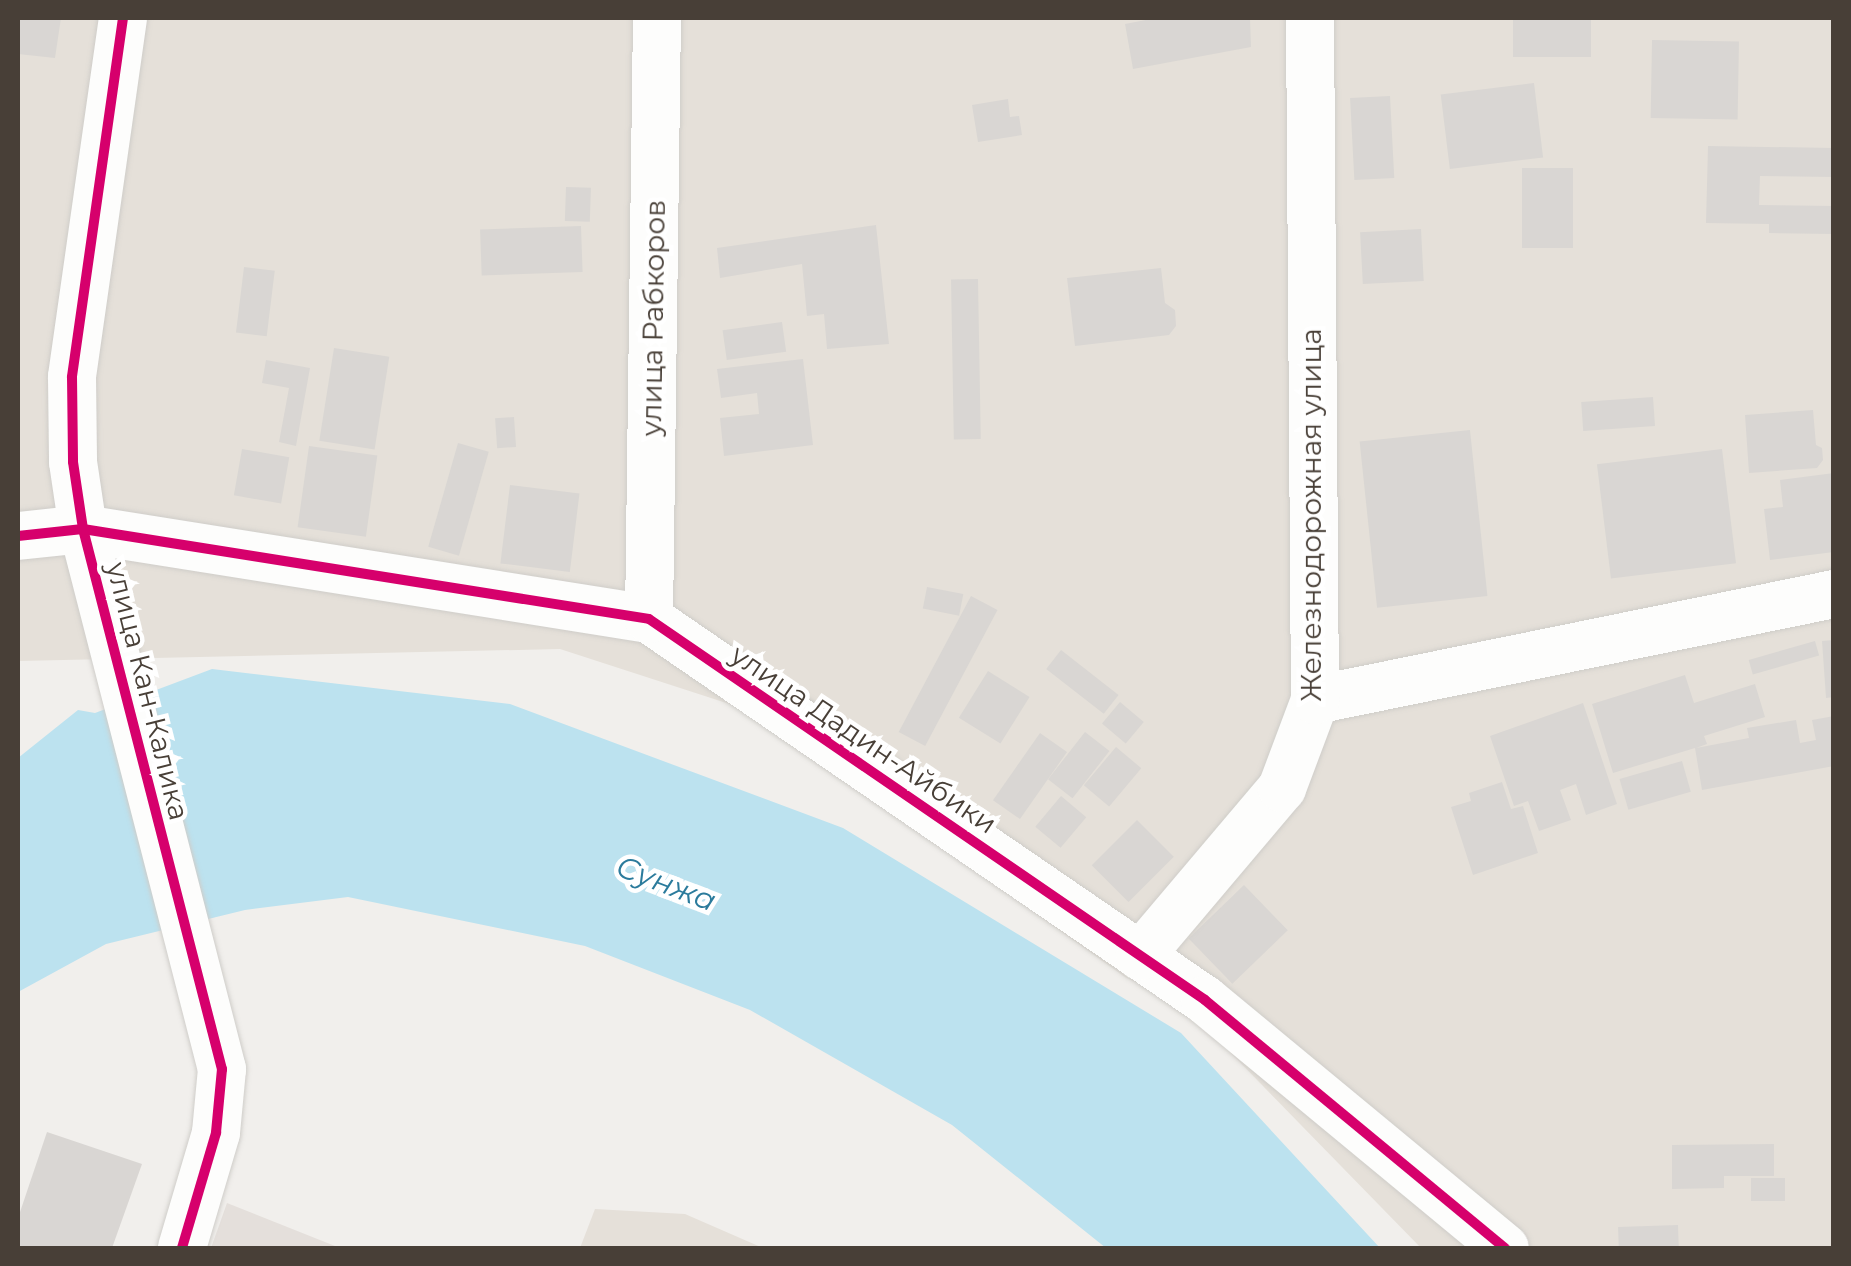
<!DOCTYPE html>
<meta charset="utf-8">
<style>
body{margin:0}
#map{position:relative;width:1851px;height:1266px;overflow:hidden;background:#f1efec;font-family:Montserrat,sans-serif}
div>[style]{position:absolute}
.residential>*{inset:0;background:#e5e0d9}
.industrial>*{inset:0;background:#e4dfdb}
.water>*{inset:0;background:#bce2ef}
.building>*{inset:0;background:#d9d6d3;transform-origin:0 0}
.roads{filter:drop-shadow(0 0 2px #cfcdc9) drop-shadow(0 0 2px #cfcdc9)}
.minor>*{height:48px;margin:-24px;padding:0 24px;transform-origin:24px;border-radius:24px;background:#fdfdfc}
.cycleway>*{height:10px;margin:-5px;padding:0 5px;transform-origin:5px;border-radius:5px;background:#d6006c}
span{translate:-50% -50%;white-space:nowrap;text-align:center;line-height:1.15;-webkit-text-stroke:9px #fff;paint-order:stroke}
.street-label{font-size:28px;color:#483f37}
.water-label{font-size:30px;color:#2b7b9c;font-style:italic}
.frame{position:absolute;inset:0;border:20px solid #483f37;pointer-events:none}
</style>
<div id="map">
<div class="residential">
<i style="clip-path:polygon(18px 18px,1833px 18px,1833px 1248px,1421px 1248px,1185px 1006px,1125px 977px,751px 711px,560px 649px,18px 661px)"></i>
<i style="clip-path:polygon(595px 1209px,685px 1214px,763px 1248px,580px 1248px)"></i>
</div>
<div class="industrial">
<i style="clip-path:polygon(227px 1203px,340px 1248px,211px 1248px)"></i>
</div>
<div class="water">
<i style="clip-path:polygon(212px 669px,510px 704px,843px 828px,1181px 1033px,1380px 1248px,1106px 1248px,952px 1125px,750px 1010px,585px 946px,348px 897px,245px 910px,106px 944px,18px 992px,18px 758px,78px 710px,95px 713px)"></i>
</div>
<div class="building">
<i style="clip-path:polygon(18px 18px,61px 18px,55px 58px,18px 54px)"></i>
<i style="clip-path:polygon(1156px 18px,1250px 18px,1251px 47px,1133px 69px,1125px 24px)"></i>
<i style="left:1513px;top:18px;width:78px;height:39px"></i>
<i style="left:1652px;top:40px;width:87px;height:78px;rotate:1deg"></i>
<i style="left:1534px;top:83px;width:75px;height:94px;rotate:83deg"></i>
<i style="left:1390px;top:96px;width:82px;height:40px;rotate:87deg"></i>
<i style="clip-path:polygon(1008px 99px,1010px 117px,1019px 116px,1022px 135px,978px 142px,972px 105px)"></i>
<i style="clip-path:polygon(1708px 146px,1834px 148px,1834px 177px,1760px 176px,1759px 205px,1834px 206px,1834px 234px,1769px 233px,1769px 224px,1706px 223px)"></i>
<i style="left:1522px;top:168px;width:51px;height:80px"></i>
<i style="left:566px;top:187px;width:25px;height:34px;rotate:2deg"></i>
<i style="clip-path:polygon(876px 225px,889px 344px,827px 349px,824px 314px,807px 316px,802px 264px,720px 278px,717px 248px)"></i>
<i style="left:581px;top:226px;width:46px;height:101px;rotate:88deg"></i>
<i style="left:1421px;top:229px;width:52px;height:61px;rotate:87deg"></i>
<i style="left:244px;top:267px;width:31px;height:66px;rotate:7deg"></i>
<i style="clip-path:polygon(1161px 268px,1165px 303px,1175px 310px,1176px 326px,1169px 335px,1075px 346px,1067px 278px)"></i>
<i style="left:978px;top:279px;width:160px;height:27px;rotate:89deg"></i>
<i style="left:782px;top:322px;width:30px;height:60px;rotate:82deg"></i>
<i style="left:334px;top:348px;width:56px;height:94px;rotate:9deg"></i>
<i style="clip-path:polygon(803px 359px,813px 445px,724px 456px,720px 418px,759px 414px,757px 393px,721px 398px,717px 369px)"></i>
<i style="clip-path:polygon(266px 360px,310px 368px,296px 446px,279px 442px,289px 388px,262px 383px)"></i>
<i style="left:1653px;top:397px;width:29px;height:72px;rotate:86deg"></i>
<i style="clip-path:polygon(1813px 410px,1816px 445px,1822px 448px,1823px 460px,1817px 468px,1749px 473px,1745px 415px)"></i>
<i style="left:514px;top:417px;width:30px;height:19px;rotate:86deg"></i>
<i style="left:1470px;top:430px;width:167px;height:111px;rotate:84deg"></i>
<i style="left:458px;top:443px;width:32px;height:108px;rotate:16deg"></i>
<i style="left:309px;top:446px;width:69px;height:82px;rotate:8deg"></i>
<i style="left:242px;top:449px;width:48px;height:47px;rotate:10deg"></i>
<i style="left:1722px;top:449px;width:115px;height:126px;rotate:83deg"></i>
<i style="clip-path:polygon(1834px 473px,1834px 552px,1770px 560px,1764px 509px,1783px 507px,1780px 480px)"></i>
<i style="left:510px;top:485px;width:70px;height:79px;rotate:7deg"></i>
<i style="left:927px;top:587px;width:37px;height:22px;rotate:11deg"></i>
<i style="left:971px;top:596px;width:30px;height:154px;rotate:28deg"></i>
<i style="clip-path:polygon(1834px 640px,1834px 697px,1826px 698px,1822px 641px)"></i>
<i style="left:1815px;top:641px;width:15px;height:69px;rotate:74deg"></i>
<i style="left:1061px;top:650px;width:73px;height:24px;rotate:38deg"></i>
<i style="left:988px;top:671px;width:49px;height:55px;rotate:32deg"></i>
<i style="clip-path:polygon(1685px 675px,1694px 703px,1755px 684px,1765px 717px,1704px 736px,1707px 744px,1696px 748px,1749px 738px,1747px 728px,1796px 720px,1800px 743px,1816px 740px,1812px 720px,1834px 716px,1834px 766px,1702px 790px,1695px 748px,1613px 773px,1592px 704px)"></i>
<i style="left:1120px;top:702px;width:31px;height:28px;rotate:40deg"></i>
<i style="clip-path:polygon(1583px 703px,1617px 804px,1586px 815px,1576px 784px,1560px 790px,1571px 820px,1539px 831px,1528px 801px,1514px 806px,1490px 736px)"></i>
<i style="left:1085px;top:732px;width:31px;height:60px;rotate:38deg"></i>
<i style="left:1040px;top:733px;width:33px;height:82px;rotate:35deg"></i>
<i style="left:1116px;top:747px;width:33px;height:50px;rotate:40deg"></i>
<i style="left:1682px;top:761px;width:32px;height:65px;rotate:74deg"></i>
<i style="clip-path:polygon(1502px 782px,1511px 809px,1523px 806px,1538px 853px,1473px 875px,1451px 807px,1471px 801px,1469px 793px)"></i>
<i style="left:1061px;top:796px;width:33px;height:40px;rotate:40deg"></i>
<i style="left:1137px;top:820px;width:52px;height:64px;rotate:45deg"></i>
<i style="left:1244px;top:885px;width:63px;height:77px;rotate:46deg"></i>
<i style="clip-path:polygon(47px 1132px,142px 1164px,112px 1248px,18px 1248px,18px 1218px)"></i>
<i style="clip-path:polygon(1774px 1144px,1774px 1176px,1724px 1176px,1724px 1188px,1672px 1189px,1672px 1145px)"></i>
<i style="left:1751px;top:1178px;width:34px;height:23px"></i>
<i style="left:1678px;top:1225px;width:23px;height:60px;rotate:88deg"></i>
</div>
<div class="roads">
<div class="minor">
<i style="left:123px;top:18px;width:363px;rotate:98.1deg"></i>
<i style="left:72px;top:377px;width:85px;rotate:89.3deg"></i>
<i style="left:73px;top:462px;width:68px;rotate:81.5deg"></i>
<i style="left:83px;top:529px;width:558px;rotate:75.57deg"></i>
<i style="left:222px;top:1069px;width:64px;rotate:95.4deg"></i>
<i style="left:216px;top:1133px;width:120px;rotate:106.5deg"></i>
<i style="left:18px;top:536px;width:65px;rotate:-6.1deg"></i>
<i style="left:83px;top:529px;width:573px;rotate:9.03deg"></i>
<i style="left:649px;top:619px;width:674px;rotate:34.42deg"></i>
<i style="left:1205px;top:1000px;width:389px;rotate:39.6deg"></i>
<i style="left:649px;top:619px;width:601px;rotate:-89.24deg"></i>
<i style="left:1315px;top:700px;width:530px;rotate:-11.54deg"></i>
<i style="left:1140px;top:956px;width:220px;rotate:-49.8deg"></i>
<i style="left:1282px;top:788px;width:94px;rotate:-69.4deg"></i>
<i style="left:1315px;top:700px;width:682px;rotate:-90.42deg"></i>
</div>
</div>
<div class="cycleway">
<i style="left:123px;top:18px;width:363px;rotate:98.1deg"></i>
<i style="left:72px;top:377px;width:85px;rotate:89.3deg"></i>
<i style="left:73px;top:462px;width:68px;rotate:81.5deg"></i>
<i style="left:83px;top:529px;width:558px;rotate:75.57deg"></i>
<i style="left:222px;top:1069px;width:64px;rotate:95.4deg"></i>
<i style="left:216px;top:1133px;width:120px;rotate:106.5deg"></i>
<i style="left:18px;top:536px;width:65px;rotate:-6.1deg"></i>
<i style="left:83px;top:529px;width:573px;rotate:9.03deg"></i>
<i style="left:649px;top:619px;width:674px;rotate:34.42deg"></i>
<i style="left:1205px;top:1000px;width:389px;rotate:39.6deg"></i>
</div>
<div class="street-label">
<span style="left:653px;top:318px;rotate:-89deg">улица Рабкоров</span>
<span style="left:1311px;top:515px;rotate:-90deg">Железнодорожная улица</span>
<span style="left:148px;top:691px;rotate:76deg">улица Кан-Калика</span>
<span style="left:864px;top:739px;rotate:34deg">улица Дадин-Айбики</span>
</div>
<div class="water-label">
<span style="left:666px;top:884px;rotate:21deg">Сунжа</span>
</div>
<div class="frame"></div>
</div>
